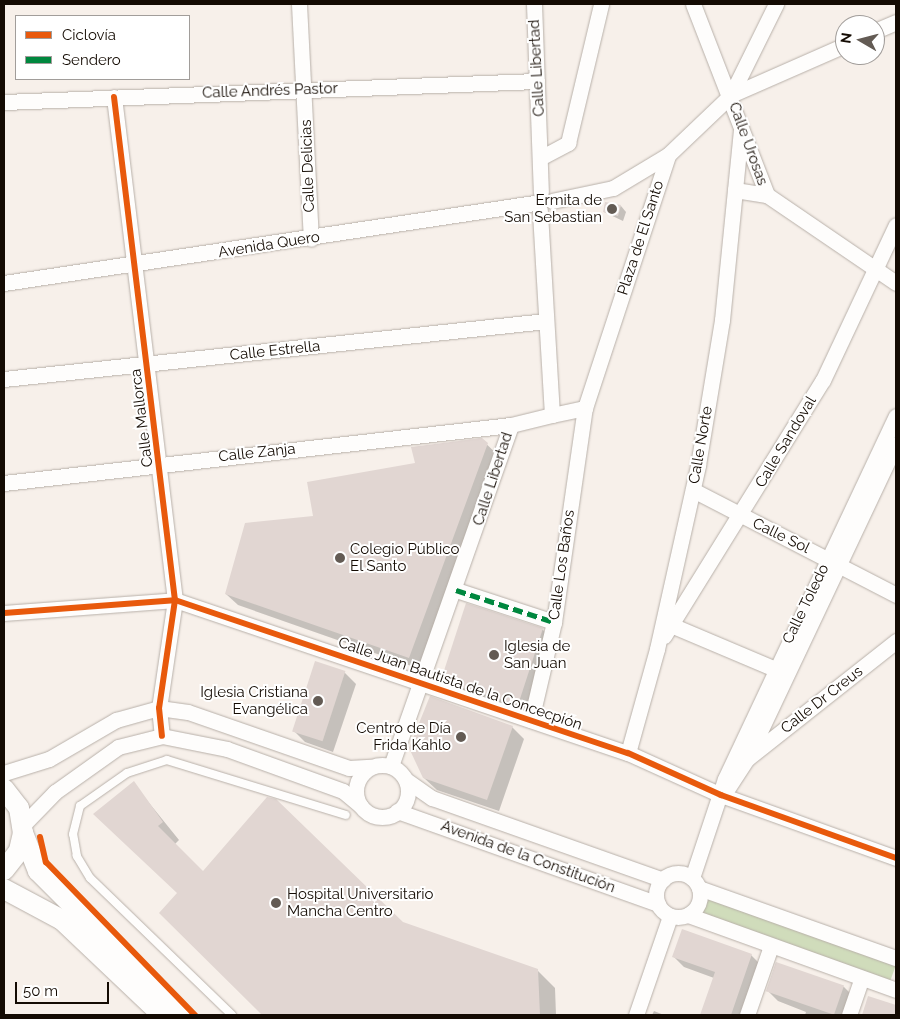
<!DOCTYPE html>
<meta charset="utf-8">
<style>
body{margin:0}
#map{position:relative;width:900px;height:1019px;overflow:hidden;background:#f7f0ea;font-family:Raleway,sans-serif}
div>[style]{position:absolute}
.green>*{inset:0;background:#d0dcbb;transform-origin:0 0}
.shadow>*{inset:0;background:#0003}
.building>*{inset:0;background:#e1d6d2;transform-origin:0 0}
.roads{filter:drop-shadow(0 0 1px #b8b0a9) drop-shadow(0 0 1px #b8b0a9)}
.lane>*{height:8px;margin:-4px;padding:0 4px;transform-origin:4px;border-radius:4px;background:#fefdfc}
.street>*{height:15px;margin:-7.5px;padding:0 7.5px;transform-origin:7.5px;border-radius:7.5px;background:#fefdfc}
.street>.ring{margin:-7.5px;padding:0;box-sizing:content-box;background:none;border:15px solid #fefdfc;border-radius:50%}
.secondary>*{height:20px;margin:-10px;padding:0 10px;transform-origin:10px;border-radius:10px;background:#fefdfc}
.quiet>*{height:5px;margin-top:-2.5px;transform-origin:0;background:repeating-linear-gradient(90deg,#00873e 0 10px,transparent 0 15px)}
.cycleway>*{height:6px;margin:-3px;padding:0 3px;transform-origin:3px;border-radius:3px;background:#e8590c}
.dots>*{width:14px;height:14px;translate:-50% -50%;box-sizing:border-box;border:2px solid #fff;border-radius:50%}
span{translate:-50% -50%;white-space:nowrap;text-align:center;line-height:1.15;-webkit-text-stroke:4px #fff;paint-order:stroke}
.street-label{font-size:15px;color:#140b03}
.poi-label{font-size:15px;color:#140b03}
.right{translate:-100% -50%;text-align:right}
.left{translate:0 -50%;text-align:left}
.frame{position:absolute;inset:0;border:5px solid #140b03;pointer-events:none}
.legend{position:absolute;left:15px;top:15px;width:175px;height:65px;box-sizing:border-box;background:#fff;border:1px solid #a19d9a;margin:0;padding:6px 9px;list-style:none;font-size:15px;color:#140b03}
.legend li{display:flex;align-items:center;gap:10px;height:25px}
.legend b{width:25px;border:1px solid #a19d9a}
.north{position:absolute;left:835px;top:15px;width:50px;height:50px;box-sizing:border-box;background:#fff;border:1px solid #a19d9a;border-radius:50%;rotate:278deg;font-size:14px;font-weight:700;line-height:20px;text-align:center;color:#140b03}
.north::after{content:'';display:block;margin:auto;width:18px;height:22px;background:#635b54;clip-path:polygon(50% 0,100% 100%,50% 72%,0 100%)}
.scale{position:absolute;left:15px;top:982px;width:94px;height:22px;box-sizing:border-box;border:2px solid #140b03;border-top:0;padding-left:6px;font-size:15px;line-height:18px;white-space:nowrap;color:#140b03;-webkit-text-stroke:4px #fff;paint-order:stroke}
</style>
<div id="map">
<div class="green">
<i style="left:704px;top:896px;width:204px;height:17px;rotate:20deg"></i>
</div>
<div class="shadow">
<i style="clip-path:polygon(621px 206px,626px 212px,623px 221px,604px 212px)"></i>
<i style="clip-path:polygon(481px 439px,499px 456px,420px 669px,238px 605px,226px 594px,314px 517px)"></i>
<i style="clip-path:polygon(542px 629px,554px 641px,534px 718px,455px 692px,443px 680px)"></i>
<i style="clip-path:polygon(344px 672px,356px 684px,333px 752px,305px 742px,293px 730px)"></i>
<i style="clip-path:polygon(512px 727px,524px 739px,499px 811px,437px 790px,424px 778px)"></i>
<i style="clip-path:polygon(133px 783px,179px 840px,175px 844px,203px 872px,402px 923px,537px 970px,555px 988px,556px 1015px,265px 1015px,178px 931px,179px 894px)"></i>
<i style="clip-path:polygon(751px 955px,762px 966px,746px 1015px,701px 1015px,714px 978px,684px 967px,673px 956px)"></i>
<i style="clip-path:polygon(776px 963px,844px 987px,855px 998px,849px 1015px,805px 1015px,806px 1012px,778px 1001px,767px 990px)"></i>
<i style="clip-path:polygon(654px 1011px,664px 1015px,652px 1015px)"></i>
</div>
<div class="building">
<i style="clip-path:polygon(605px 202px,621px 205px,618px 216px,603px 212px)"></i>
<i style="clip-path:polygon(482px 438px,488px 443px,409px 658px,225px 594px,245px 523px,313px 516px,307px 482px,415px 463px,411px 447px)"></i>
<i style="left:466px;top:603px;width:81px;height:81px;rotate:18deg"></i>
<i style="left:315px;top:661px;width:32px;height:74px;rotate:18deg"></i>
<i style="clip-path:polygon(430px 696px,513px 726px,487px 800px,423px 778px,409px 748px)"></i>
<i style="clip-path:polygon(134px 781px,163px 822px,158px 826px,203px 871px,267px 797px,276px 799px,403px 922px,538px 969px,540px 1015px,262px 1015px,159px 913px,177px 893px,93px 814px)"></i>
<i style="clip-path:polygon(682px 929px,752px 954px,731px 1015px,700px 1015px,715px 972px,672px 957px)"></i>
<i style="left:776px;top:962px;width:72px;height:31px;rotate:19deg"></i>
<i style="clip-path:polygon(868px 996px,896px 1005px,896px 1015px,862px 1015px)"></i>
</div>
<div class="roads">
<div class="lane">
<i style="left:232px;top:1015px;width:197px;rotate:-136deg"></i>
<i style="left:90px;top:878px;width:26px;rotate:-121deg"></i>
<i style="left:77px;top:856px;width:22px;rotate:-100deg"></i>
<i style="left:73px;top:834px;width:29px;rotate:-76deg"></i>
<i style="left:80px;top:806px;width:57px;rotate:-35.1deg"></i>
<i style="left:127px;top:773px;width:42px;rotate:-18deg"></i>
<i style="left:167px;top:760px;width:187px;rotate:17.1deg"></i>
</div>
<div class="street">
<i style="left:299px;top:4px;width:235px;rotate:87.1deg"></i>
<i style="left:534px;top:4px;width:188px;rotate:87.9deg"></i>
<i style="left:693px;top:4px;width:205px;rotate:68.8deg"></i>
<i style="left:767px;top:195px;width:156px;rotate:34.3deg"></i>
<i style="left:875px;top:31px;width:23px;rotate:-23deg"></i>
<i style="left:731px;top:95px;width:102px;rotate:-63.7deg"></i>
<i style="left:114px;top:97px;width:507px;rotate:83.09deg"></i>
<i style="left:175px;top:600px;width:109px;rotate:98.4deg"></i>
<i style="left:159px;top:708px;width:28px;rotate:84deg"></i>
<i style="left:4px;top:102px;width:533px;rotate:-2.26deg"></i>
<i style="left:668px;top:155px;width:87px;rotate:-43.6deg"></i>
<i style="left:731px;top:95px;width:124px;rotate:-23.7deg"></i>
<i style="left:542px;top:157px;width:30px;rotate:-28deg"></i>
<i style="left:568px;top:143px;width:143px;rotate:-76.6deg"></i>
<i style="left:735px;top:190px;width:32px;rotate:9deg"></i>
<i style="left:4px;top:283px;width:536px;rotate:-8.58deg"></i>
<i style="left:4px;top:379px;width:545px;rotate:-6.11deg"></i>
<i style="left:552px;top:415px;width:34px;rotate:-12deg"></i>
<i style="left:585px;top:408px;width:266px;rotate:-71.8deg"></i>
<i style="left:668px;top:155px;width:64px;rotate:149deg"></i>
<i style="left:613px;top:188px;width:62px;rotate:168deg"></i>
<i style="left:4px;top:483px;width:510px;rotate:-6.53deg"></i>
<i style="left:693px;top:490px;width:229px;rotate:27.3deg"></i>
<i style="left:456px;top:590px;width:103px;rotate:18.1deg"></i>
<i style="left:4px;top:613px;width:171px;rotate:-4.3deg"></i>
<i style="left:175px;top:600px;width:478px;rotate:18.7deg"></i>
<i style="left:628px;top:753px;width:102px;rotate:24.3deg"></i>
<i style="left:721px;top:795px;width:186px;rotate:19.8deg"></i>
<i style="left:671px;top:625px;width:113px;rotate:22.9deg"></i>
<i style="left:664px;top:636px;width:301px;rotate:-58.2deg"></i>
<i style="left:823px;top:380px;width:171px;rotate:-64.8deg"></i>
<i style="left:531px;top:720px;width:101px;rotate:-76.8deg"></i>
<i style="left:554px;top:622px;width:216px;rotate:-81.8deg"></i>
<i style="left:628px;top:753px;width:108px;rotate:-74.4deg"></i>
<i style="left:657px;top:649px;width:189px;rotate:-77.4deg"></i>
<i style="left:698px;top:465px;width:147px;rotate:-80.6deg"></i>
<i style="left:722px;top:320px;width:190px;rotate:-84.3deg"></i>
<i style="left:748px;top:758px;width:189px;rotate:-38.3deg"></i>
<i class="ring" style="left:356px;top:765px;width:37px;height:37px"></i>
<i style="left:391px;top:766px;width:361px;rotate:-70.6deg"></i>
<i style="left:511px;top:425px;width:42px;rotate:-13.7deg"></i>
<i style="left:552px;top:415px;width:205px;rotate:-93.4deg"></i>
<i style="left:4px;top:773px;width:47px;rotate:-17.3deg"></i>
<i style="left:49px;top:759px;width:78px;rotate:-30.2deg"></i>
<i style="left:116px;top:720px;width:45px;rotate:-15.6deg"></i>
<i style="left:159px;top:708px;width:29px;rotate:8deg"></i>
<i style="left:188px;top:712px;width:170px;rotate:19.2deg"></i>
<i style="left:349px;top:768px;width:22px;rotate:-3deg"></i>
<i style="left:406px;top:780px;width:32px;rotate:35deg"></i>
<i style="left:432px;top:798px;width:245px;rotate:19.5deg"></i>
<i style="left:726px;top:791px;width:38px;rotate:-57deg"></i>
<i style="left:747px;top:759px;width:348px;rotate:-64.7deg"></i>
<i style="left:397px;top:811px;width:277px;rotate:19.6deg"></i>
<i style="left:23px;top:825px;width:46px;rotate:-45.9deg"></i>
<i style="left:55px;top:792px;width:77px;rotate:-35.5deg"></i>
<i style="left:118px;top:747px;width:45px;rotate:-14deg"></i>
<i style="left:162px;top:736px;width:66px;rotate:11.3deg"></i>
<i style="left:227px;top:749px;width:123px;rotate:19.9deg"></i>
<i style="left:343px;top:791px;width:23px;rotate:40deg"></i>
<i class="ring" style="left:656px;top:873px;width:29px;height:29px"></i>
<i style="left:692px;top:878px;width:104px;rotate:-71.6deg"></i>
<i style="left:725px;top:779px;width:401px;rotate:-64.8deg"></i>
<i style="left:699px;top:888px;width:209px;rotate:19.6deg"></i>
<i style="left:688px;top:915px;width:221px;rotate:19.8deg"></i>
<i style="left:636px;top:1015px;width:105px;rotate:-71deg"></i>
<i style="left:747px;top:1015px;width:73px;rotate:-70.8deg"></i>
<i style="left:849px;top:1015px;width:39px;rotate:-71deg"></i>
</div>
<div class="secondary">
<i style="left:4px;top:789px;width:24px;rotate:52deg"></i>
<i style="left:19px;top:808px;width:25px;rotate:81deg"></i>
<i style="left:23px;top:833px;width:18px;rotate:103deg"></i>
<i style="left:19px;top:851px;width:24px;rotate:128deg"></i>
<i style="left:23px;top:833px;width:41px;rotate:68.5deg"></i>
<i style="left:38px;top:871px;width:204px;rotate:45deg"></i>
<i style="left:4px;top:889px;width:66px;rotate:28.1deg"></i>
<i style="left:62px;top:920px;width:137px;rotate:43.5deg"></i>
</div>
</div>
<div class="quiet">
<i style="left:456px;top:590px;width:103px;rotate:18.1deg"></i>
</div>
<div class="cycleway">
<i style="left:114px;top:97px;width:507px;rotate:83.09deg"></i>
<i style="left:175px;top:600px;width:109px;rotate:98.4deg"></i>
<i style="left:159px;top:708px;width:28px;rotate:84deg"></i>
<i style="left:4px;top:613px;width:171px;rotate:-4.3deg"></i>
<i style="left:175px;top:600px;width:478px;rotate:18.7deg"></i>
<i style="left:628px;top:753px;width:102px;rotate:24.3deg"></i>
<i style="left:721px;top:795px;width:186px;rotate:19.8deg"></i>
<i style="left:40px;top:837px;width:26px;rotate:77deg"></i>
<i style="left:46px;top:862px;width:214px;rotate:45.8deg"></i>
</div>
<div class="dots">
<i style="left:612px;top:209px;background:#635b54"></i>
<i style="left:340px;top:558px;background:#635b54"></i>
<i style="left:494px;top:655px;background:#635b54"></i>
<i style="left:318px;top:701px;background:#635b54"></i>
<i style="left:461px;top:737px;background:#635b54"></i>
<i style="left:276px;top:903px;background:#635b54"></i>
</div>
<div class="street-label">
<span style="left:537px;top:68px;rotate:-93deg">Calle Libertad</span>
<span style="left:270px;top:91px;rotate:-2deg">Calle Andrés Pastor</span>
<span style="left:748px;top:144px;rotate:70deg">Calle Urosas</span>
<span style="left:308px;top:166px;rotate:-92deg">Calle Delicias</span>
<span style="left:641px;top:238px;rotate:-72deg">Plaza de El Santo</span>
<span style="left:269px;top:245px;rotate:-9deg">Avenida Quero</span>
<span style="left:275px;top:351px;rotate:-6deg">Calle Estrella</span>
<span style="left:142px;top:418px;rotate:-97deg">Calle Mallorca</span>
<span style="left:786px;top:442px;rotate:-59deg">Calle Sandoval</span>
<span style="left:701px;top:445px;rotate:-80deg">Calle Norte</span>
<span style="left:257px;top:453px;rotate:-6deg">Calle Zanja</span>
<span style="left:493px;top:479px;rotate:-72deg">Calle Libertad</span>
<span style="left:781px;top:536px;rotate:26deg">Calle Sol</span>
<span style="left:562px;top:565px;rotate:-82deg">Calle Los Baños</span>
<span style="left:806px;top:604px;rotate:-64deg">Calle Toledo</span>
<span style="left:460px;top:684px;rotate:19deg">Calle Juan Bautista de la Concecpión</span>
<span style="left:822px;top:700px;rotate:-38deg">Calle Dr Creus</span>
<span style="left:528px;top:857px;rotate:20deg">Avenida de la Constitución</span>
</div>
<div class="poi-label">
<span class="right" style="left:602px;top:209px">Ermita de<br>San Sebastian</span>
<span class="left" style="left:350px;top:558px">Colegio Público<br>El Santo</span>
<span class="left" style="left:504px;top:655px">Iglesia de<br>San Juan</span>
<span class="right" style="left:308px;top:701px">Iglesia Cristiana<br>Evangélica</span>
<span class="right" style="left:451px;top:737px">Centro de Día<br>Frida Kahlo</span>
<span class="left" style="left:287px;top:903px">Hospital Universitario<br>Mancha Centro</span>
</div>
<div class="frame"></div>
<ul class="legend">
<li><b style="height:6px;background:#e8590c"></b>Ciclovía</li>
<li><b style="height:6px;background:#00873e"></b>Sendero</li>
</ul>
<div class="north">N</div>
<div class="scale">50 m</div>
</div>
